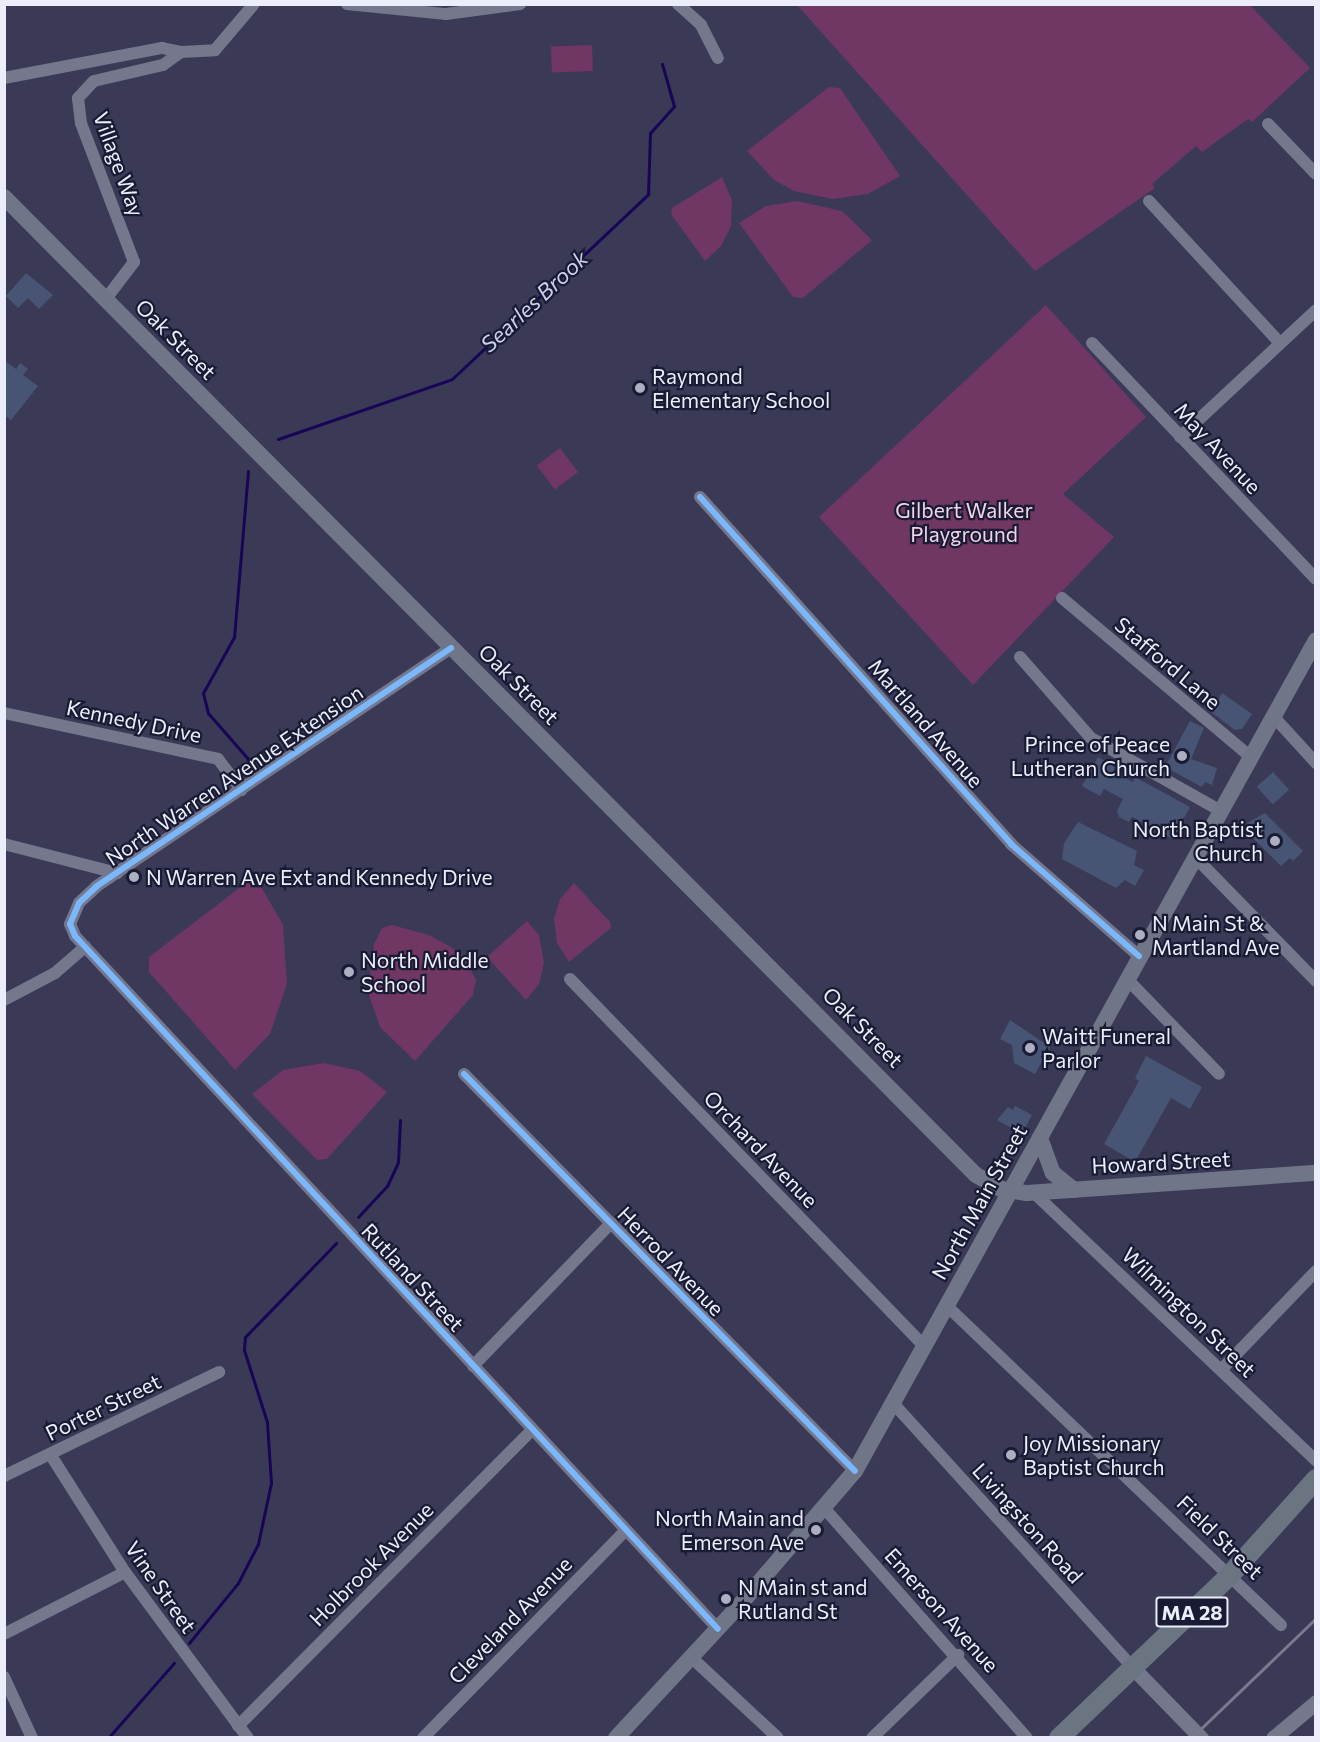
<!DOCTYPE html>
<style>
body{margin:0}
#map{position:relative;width:1320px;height:1742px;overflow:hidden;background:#3a3a57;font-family:Commissioner,sans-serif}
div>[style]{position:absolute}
.green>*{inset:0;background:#703664;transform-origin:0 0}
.stream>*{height:3px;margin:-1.5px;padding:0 1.5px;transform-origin:1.5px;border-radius:1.5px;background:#180556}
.building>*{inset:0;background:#475473;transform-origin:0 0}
.minor>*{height:12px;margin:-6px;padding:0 6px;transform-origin:6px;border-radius:6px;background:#75778d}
.tertiary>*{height:15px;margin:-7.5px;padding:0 7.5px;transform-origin:7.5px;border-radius:7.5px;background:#75778d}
.secondary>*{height:16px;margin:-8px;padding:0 8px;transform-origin:8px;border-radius:8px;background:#707688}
.primary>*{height:20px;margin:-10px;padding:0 10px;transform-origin:10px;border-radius:10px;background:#6b7582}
.rail>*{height:3px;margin:-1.5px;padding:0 1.5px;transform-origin:1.5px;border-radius:1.5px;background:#797a8e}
.cycleway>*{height:6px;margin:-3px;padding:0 3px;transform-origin:3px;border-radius:3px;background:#7ab7fb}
.dots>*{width:16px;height:16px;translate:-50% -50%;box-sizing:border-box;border:3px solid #191a33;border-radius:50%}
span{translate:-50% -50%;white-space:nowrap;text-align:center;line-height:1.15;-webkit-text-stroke:4.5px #191a33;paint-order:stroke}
.shield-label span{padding:2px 4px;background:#191a33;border:2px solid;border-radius:4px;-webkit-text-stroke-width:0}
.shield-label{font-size:20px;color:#ebedfb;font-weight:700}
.street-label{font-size:21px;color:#ebedfb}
.poi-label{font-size:21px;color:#ebedfb}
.left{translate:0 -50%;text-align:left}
.right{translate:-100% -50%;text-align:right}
.park-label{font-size:21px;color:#f1d4e7}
.water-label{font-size:22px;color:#ccd0ed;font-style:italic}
.frame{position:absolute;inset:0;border:6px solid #ebedfb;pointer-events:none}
</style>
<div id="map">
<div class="green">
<i style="clip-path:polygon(797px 5px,1250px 5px,1310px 68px,1252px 122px,1248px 119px,1202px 152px,1196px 146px,1152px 184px,1155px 188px,1035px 271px)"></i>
<i style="left:592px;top:45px;width:26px;height:41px;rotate:88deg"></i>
<i style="clip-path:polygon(829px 87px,840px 88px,900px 176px,868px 194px,832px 199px,794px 191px,774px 180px,747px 151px)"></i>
<i style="clip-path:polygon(722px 177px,732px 200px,731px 226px,721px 246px,705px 261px,671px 214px,672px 208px)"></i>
<i style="clip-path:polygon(797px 201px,842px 211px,872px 240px,803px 298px,793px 297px,739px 223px,766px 206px)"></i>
<i style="clip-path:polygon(1046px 305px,1146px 417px,1063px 494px,1114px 537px,973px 685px,819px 517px)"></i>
<i style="left:560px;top:448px;width:30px;height:29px;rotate:53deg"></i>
<i style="clip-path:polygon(255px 876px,283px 925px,287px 984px,270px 1034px,235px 1070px,149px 972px,149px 957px)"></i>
<i style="clip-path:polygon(574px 883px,610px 922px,611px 928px,569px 962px,557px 943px,554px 919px,560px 899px)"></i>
<i style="clip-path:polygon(527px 921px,539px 935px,544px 963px,539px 984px,526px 1000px,487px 957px)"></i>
<i style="clip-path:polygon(392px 925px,429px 935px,456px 950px,464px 956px,476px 980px,473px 995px,415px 1061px,380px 1027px,368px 992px,374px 944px,382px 928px)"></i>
<i style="clip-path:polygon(324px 1063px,360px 1071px,387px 1092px,327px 1159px,317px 1160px,252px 1094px,283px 1070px)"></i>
</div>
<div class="stream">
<i style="left:278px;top:439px;width:184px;rotate:-19deg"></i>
<i style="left:452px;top:379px;width:270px;rotate:-43.3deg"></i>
<i style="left:648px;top:194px;width:61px;rotate:-88.1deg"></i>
<i style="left:650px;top:133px;width:36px;rotate:-48deg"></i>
<i style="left:674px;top:106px;width:44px;rotate:-105.9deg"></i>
<i style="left:248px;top:471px;width:167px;rotate:94.8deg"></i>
<i style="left:234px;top:637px;width:64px;rotate:119deg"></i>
<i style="left:203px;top:693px;width:21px;rotate:76deg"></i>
<i style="left:208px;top:713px;width:64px;rotate:48.8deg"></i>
<i style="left:358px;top:1217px;width:42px;rotate:-46.9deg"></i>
<i style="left:387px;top:1186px;width:26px;rotate:-65deg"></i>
<i style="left:398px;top:1162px;width:42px;rotate:-87.3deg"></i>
<i style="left:189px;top:1643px;width:77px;rotate:-50.8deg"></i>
<i style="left:238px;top:1583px;width:44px;rotate:-62.9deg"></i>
<i style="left:258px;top:1544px;width:62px;rotate:-78deg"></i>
<i style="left:271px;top:1483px;width:61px;rotate:-93.8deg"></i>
<i style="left:267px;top:1422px;width:76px;rotate:-107.7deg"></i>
<i style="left:244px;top:1350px;width:13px;rotate:-86deg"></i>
<i style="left:245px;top:1337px;width:131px;rotate:-45.9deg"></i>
<i style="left:108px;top:1738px;width:100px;rotate:-48.7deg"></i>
</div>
<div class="building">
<i style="clip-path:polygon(26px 273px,53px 295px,39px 309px,28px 298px,18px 308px,6px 296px)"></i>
<i style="clip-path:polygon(4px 360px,16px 369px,20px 363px,28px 369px,23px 375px,38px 386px,11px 420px,4px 415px)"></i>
<i style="clip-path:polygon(1222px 693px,1252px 714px,1242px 729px,1235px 730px,1211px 712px)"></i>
<i style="clip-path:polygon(1190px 721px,1204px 728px,1191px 759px,1217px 768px,1212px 785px,1205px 782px,1202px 787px,1165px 767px)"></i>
<i style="clip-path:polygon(1098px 757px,1115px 767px,1113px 771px,1133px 782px,1135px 777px,1190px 807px,1173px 839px,1132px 817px,1129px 822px,1119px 817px,1117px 811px,1123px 799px,1104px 789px,1100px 796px,1082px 786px)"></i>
<i style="left:1273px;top:772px;width:24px;height:22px;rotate:48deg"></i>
<i style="clip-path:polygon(1265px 813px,1303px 851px,1293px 861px,1290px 858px,1281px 866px,1246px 831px,1251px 826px,1247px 823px)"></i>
<i style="clip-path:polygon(1078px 822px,1137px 851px,1134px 865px,1144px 870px,1135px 886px,1125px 880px,1116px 888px,1062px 859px,1064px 843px)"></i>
<i style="clip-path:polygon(1010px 1020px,1050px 1047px,1035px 1074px,1014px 1063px,1012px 1045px,1000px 1039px)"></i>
<i style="clip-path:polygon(1146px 1056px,1202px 1087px,1190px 1109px,1171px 1098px,1135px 1162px,1104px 1144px,1139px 1081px,1135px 1078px)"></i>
<i style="clip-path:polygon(1015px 1106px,1032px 1115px,1022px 1134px,997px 1120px,1008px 1107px,1013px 1110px)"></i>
</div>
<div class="minor">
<i style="left:347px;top:4px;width:100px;rotate:5.8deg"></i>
<i style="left:446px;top:14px;width:75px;rotate:-7.7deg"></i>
<i style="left:678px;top:4px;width:31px;rotate:42deg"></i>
<i style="left:701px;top:25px;width:37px;rotate:63deg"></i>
<i style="left:4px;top:78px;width:161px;rotate:-10.8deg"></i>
<i style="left:162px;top:48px;width:19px;rotate:12deg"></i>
<i style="left:1268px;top:124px;width:69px;rotate:46.2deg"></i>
<i style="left:1149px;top:201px;width:193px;rotate:47.3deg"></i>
<i style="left:105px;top:300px;width:48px;rotate:-52.7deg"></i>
<i style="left:134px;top:262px;width:149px;rotate:-110.9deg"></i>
<i style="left:81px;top:123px;width:25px;rotate:-97deg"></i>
<i style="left:78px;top:98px;width:23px;rotate:-47deg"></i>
<i style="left:94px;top:81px;width:71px;rotate:-13.1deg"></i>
<i style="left:163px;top:65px;width:22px;rotate:-36deg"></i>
<i style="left:181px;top:52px;width:34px;rotate:-3deg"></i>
<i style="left:215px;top:50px;width:60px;rotate:-49.7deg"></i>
<i style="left:1092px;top:343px;width:325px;rotate:46.5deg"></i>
<i style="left:1180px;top:437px;width:186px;rotate:-43deg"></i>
<i style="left:700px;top:497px;width:466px;rotate:48.1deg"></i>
<i style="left:1011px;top:844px;width:170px;rotate:41.2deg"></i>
<i style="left:1062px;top:598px;width:247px;rotate:40.1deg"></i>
<i style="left:451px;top:648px;width:428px;rotate:146.1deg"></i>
<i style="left:96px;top:887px;width:23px;rotate:137deg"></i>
<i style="left:79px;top:903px;width:23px;rotate:113deg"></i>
<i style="left:70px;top:924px;width:13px;rotate:67deg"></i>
<i style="left:75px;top:936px;width:945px;rotate:47.14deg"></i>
<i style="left:1020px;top:657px;width:108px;rotate:48.8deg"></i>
<i style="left:1091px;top:738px;width:149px;rotate:29.3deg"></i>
<i style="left:4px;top:713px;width:219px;rotate:12.1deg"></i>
<i style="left:218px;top:759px;width:39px;rotate:53deg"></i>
<i style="left:1273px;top:716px;width:64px;rotate:47.5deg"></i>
<i style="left:4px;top:844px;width:117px;rotate:14.4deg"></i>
<i style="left:1195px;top:857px;width:173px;rotate:45.7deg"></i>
<i style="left:570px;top:979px;width:511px;rotate:46.03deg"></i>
<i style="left:1127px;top:979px;width:132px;rotate:45.9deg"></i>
<i style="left:4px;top:1000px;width:58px;rotate:-27.9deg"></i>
<i style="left:55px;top:973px;width:40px;rotate:-41deg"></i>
<i style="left:464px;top:1074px;width:557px;rotate:45.44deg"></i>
<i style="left:1034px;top:1193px;width:389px;rotate:43.5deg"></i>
<i style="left:947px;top:1306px;width:462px;rotate:43.7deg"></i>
<i style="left:473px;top:1366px;width:199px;rotate:-46deg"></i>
<i style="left:1221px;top:1370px;width:137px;rotate:-46.2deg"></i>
<i style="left:893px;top:1403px;width:358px;rotate:47.8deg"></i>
<i style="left:50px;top:1454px;width:140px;rotate:57.6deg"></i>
<i style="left:125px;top:1572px;width:207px;rotate:53.5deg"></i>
<i style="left:4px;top:1476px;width:239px;rotate:-25.8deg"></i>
<i style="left:825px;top:1509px;width:305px;rotate:48.6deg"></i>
<i style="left:4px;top:1634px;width:136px;rotate:-27.1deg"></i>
<i style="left:692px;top:1658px;width:117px;rotate:42.9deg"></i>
<i style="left:4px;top:1677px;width:67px;rotate:65.3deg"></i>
<i style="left:238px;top:1726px;width:417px;rotate:-45.2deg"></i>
<i style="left:423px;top:1738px;width:289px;rotate:-45.7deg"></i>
<i style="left:872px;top:1738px;width:120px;rotate:-44deg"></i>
</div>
<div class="tertiary">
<i style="left:1133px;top:1668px;width:98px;rotate:45.8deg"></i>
<i style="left:1273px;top:1738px;width:56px;rotate:-39.9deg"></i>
</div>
<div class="secondary">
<i style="left:4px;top:197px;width:1379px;rotate:45.18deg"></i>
<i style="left:976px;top:1175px;width:29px;rotate:29deg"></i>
<i style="left:1001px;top:1189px;width:26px;rotate:9deg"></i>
<i style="left:1027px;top:1193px;width:290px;rotate:-4deg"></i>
<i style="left:1040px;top:1138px;width:37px;rotate:70deg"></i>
<i style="left:1053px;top:1173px;width:27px;rotate:39deg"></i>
<i style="left:616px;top:1738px;width:178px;rotate:-47.1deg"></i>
<i style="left:737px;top:1608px;width:181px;rotate:-49.3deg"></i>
<i style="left:855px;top:1471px;width:950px;rotate:-60.98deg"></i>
</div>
<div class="primary">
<i style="left:1059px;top:1738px;width:236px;rotate:-43.6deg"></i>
<i style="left:1230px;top:1575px;width:129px;rotate:-48.1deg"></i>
</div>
<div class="rail">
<i style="left:1191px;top:1738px;width:173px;rotate:-43.8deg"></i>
</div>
<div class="cycleway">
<i style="left:700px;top:497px;width:466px;rotate:48.1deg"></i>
<i style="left:1011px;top:844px;width:170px;rotate:41.2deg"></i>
<i style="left:451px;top:648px;width:428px;rotate:146.1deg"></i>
<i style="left:96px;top:887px;width:23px;rotate:137deg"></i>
<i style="left:79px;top:903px;width:23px;rotate:113deg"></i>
<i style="left:70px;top:924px;width:13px;rotate:67deg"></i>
<i style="left:75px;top:936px;width:945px;rotate:47.14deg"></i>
<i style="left:464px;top:1074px;width:557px;rotate:45.44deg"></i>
</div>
<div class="dots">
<i style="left:640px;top:388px;background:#adaec2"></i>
<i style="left:1182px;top:756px;background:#adaec2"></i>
<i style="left:1275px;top:841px;background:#adaec2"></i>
<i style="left:134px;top:877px;background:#adaec2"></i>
<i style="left:1140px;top:935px;background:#adaec2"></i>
<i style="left:349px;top:972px;background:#adaec2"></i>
<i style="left:1030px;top:1048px;background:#adaec2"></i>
<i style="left:1011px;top:1455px;background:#adaec2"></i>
<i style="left:816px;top:1530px;background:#adaec2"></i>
<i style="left:726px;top:1599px;background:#adaec2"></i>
</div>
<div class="shield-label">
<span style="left:1192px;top:1612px">MA 28</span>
</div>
<div class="street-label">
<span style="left:119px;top:164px;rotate:70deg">Village Way</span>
<span style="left:176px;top:339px;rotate:45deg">Oak Street</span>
<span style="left:1218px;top:448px;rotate:47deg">May Avenue</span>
<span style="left:1168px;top:663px;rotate:40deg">Stafford Lane</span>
<span style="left:519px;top:684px;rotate:45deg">Oak Street</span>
<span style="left:134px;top:721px;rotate:12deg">Kennedy Drive</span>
<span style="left:926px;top:723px;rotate:49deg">Martland Avenue</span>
<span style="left:234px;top:775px;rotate:-34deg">North Warren Avenue Extension</span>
<span style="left:863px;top:1027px;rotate:45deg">Oak Street</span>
<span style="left:761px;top:1149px;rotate:46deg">Orchard Avenue</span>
<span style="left:1161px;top:1162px;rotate:-3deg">Howard Street</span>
<span style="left:979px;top:1202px;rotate:-61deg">North Main Street</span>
<span style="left:671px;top:1261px;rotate:46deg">Herrod Avenue</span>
<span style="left:413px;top:1277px;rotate:47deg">Rutland Street</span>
<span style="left:1189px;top:1312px;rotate:44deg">Wilmington Street</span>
<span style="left:103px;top:1407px;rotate:-26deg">Porter Street</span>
<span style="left:1028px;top:1523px;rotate:48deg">Livingston Road</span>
<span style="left:1220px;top:1537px;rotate:44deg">Field Street</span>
<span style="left:371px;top:1564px;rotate:-45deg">Holbrook Avenue</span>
<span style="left:161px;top:1587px;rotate:55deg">Vine Street</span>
<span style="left:942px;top:1610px;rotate:48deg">Emerson Avenue</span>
<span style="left:510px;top:1620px;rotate:-46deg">Cleveland Avenue</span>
</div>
<div class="poi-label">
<span class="left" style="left:652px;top:388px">Raymond<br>Elementary School</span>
<span class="right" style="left:1170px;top:756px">Prince of Peace<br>Lutheran Church</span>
<span class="right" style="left:1263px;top:841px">North Baptist<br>Church</span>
<span class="left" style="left:146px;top:877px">N Warren Ave Ext and Kennedy Drive</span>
<span class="left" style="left:1152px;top:935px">N Main St &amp;<br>Martland Ave</span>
<span class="left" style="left:361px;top:972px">North Middle<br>School</span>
<span class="left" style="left:1042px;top:1048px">Waitt Funeral<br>Parlor</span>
<span class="left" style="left:1023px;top:1455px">Joy Missionary<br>Baptist Church</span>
<span class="right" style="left:804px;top:1530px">North Main and<br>Emerson Ave</span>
<span class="left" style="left:738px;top:1599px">N Main st and<br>Rutland St</span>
</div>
<div class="park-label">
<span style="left:964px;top:522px">Gilbert Walker<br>Playground</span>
</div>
<div class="water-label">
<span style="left:534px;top:301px;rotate:-43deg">Searles Brook</span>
</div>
<div class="frame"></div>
</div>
